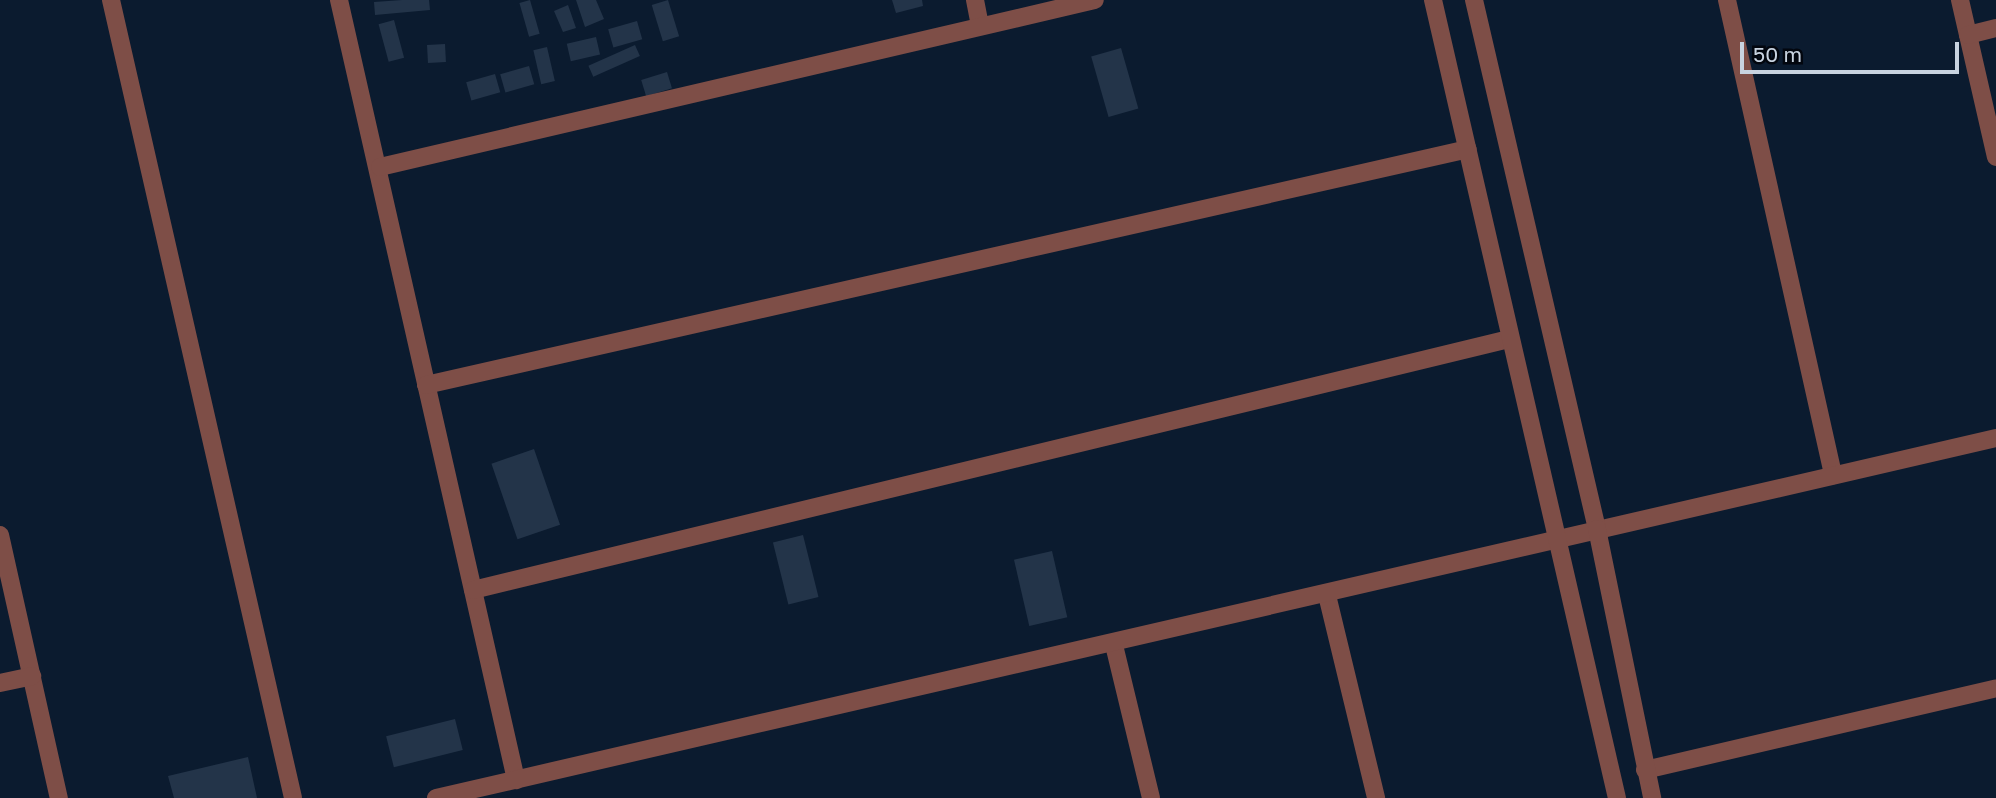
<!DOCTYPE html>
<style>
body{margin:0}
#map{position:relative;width:1996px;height:798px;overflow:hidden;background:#0b1b2f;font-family:"Golos Text",sans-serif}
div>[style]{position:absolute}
.building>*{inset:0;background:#233449;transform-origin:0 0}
.minor>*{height:18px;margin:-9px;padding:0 9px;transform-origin:9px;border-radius:9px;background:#7e4e47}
.tertiary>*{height:18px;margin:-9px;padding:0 9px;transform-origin:9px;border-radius:9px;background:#7e4e47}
span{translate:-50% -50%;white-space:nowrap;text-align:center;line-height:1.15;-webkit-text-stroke:6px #02060e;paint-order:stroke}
.scale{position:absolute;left:1740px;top:42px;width:219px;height:32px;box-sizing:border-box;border:4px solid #c8d3e0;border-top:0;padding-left:9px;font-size:21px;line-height:24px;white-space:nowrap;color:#c8d3e0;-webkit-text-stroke:5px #02060e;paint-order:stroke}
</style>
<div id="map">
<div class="building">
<i style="clip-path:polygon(402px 0,429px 0,430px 10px,375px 15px,374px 2px)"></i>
<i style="left:530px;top:0;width:35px;height:11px;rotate:74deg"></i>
<i style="clip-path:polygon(576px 0,596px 0,604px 19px,585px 27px)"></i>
<i style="left:668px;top:0;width:38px;height:17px;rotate:73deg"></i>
<i style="clip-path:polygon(892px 0,922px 0,923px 6px,896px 13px)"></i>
<i style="clip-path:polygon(568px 5px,576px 28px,563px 32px,554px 11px)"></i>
<i style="left:394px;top:20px;width:39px;height:16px;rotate:75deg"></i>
<i style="left:637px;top:21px;width:19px;height:30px;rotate:74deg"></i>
<i style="left:596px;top:37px;width:18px;height:30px;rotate:77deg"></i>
<i style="left:445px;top:44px;width:18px;height:18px;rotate:87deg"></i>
<i style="left:635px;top:45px;width:12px;height:51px;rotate:66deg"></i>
<i style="left:547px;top:47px;width:35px;height:14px;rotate:77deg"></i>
<i style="left:1121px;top:48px;width:63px;height:31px;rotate:74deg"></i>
<i style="left:529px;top:66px;width:19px;height:30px;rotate:74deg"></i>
<i style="left:667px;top:72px;width:17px;height:27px;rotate:73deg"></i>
<i style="left:495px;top:74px;width:19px;height:30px;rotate:74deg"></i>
<i style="left:534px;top:449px;width:80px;height:45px;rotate:71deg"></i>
<i style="left:803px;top:535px;width:64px;height:31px;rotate:76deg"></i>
<i style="left:1052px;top:551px;width:68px;height:39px;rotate:77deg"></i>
<i style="left:455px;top:719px;width:32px;height:71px;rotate:76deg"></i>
<i style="clip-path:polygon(248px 757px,257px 798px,174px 798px,168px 776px)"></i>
</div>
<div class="minor">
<i style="left:111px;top:0;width:818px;rotate:77.15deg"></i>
<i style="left:339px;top:0;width:800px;rotate:77.21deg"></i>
<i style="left:975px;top:0;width:25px;rotate:79deg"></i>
<i style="left:1727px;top:0;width:487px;rotate:77.4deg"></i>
<i style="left:1960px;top:0;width:161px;rotate:77.1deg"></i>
<i style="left:1968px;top:35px;width:29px;rotate:-14deg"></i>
<i style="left:380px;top:167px;width:734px;rotate:-13.15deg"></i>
<i style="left:426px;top:385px;width:1068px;rotate:-12.76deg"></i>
<i style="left:0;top:535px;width:270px;rotate:77.4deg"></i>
<i style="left:473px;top:590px;width:1066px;rotate:-13.62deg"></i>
<i style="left:1327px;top:595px;width:209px;rotate:76.4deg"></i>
<i style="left:1114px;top:645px;width:157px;rotate:76.4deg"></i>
<i style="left:0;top:683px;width:33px;rotate:-12deg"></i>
<i style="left:1645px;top:770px;width:360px;rotate:-13.1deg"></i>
<i style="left:436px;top:798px;width:1601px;rotate:-12.99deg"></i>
</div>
<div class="tertiary">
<i style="left:1433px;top:0;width:819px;rotate:77.02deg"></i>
<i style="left:1474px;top:0;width:543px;rotate:76.91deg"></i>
<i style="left:1597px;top:529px;width:275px;rotate:78.4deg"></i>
</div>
<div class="scale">50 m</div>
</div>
